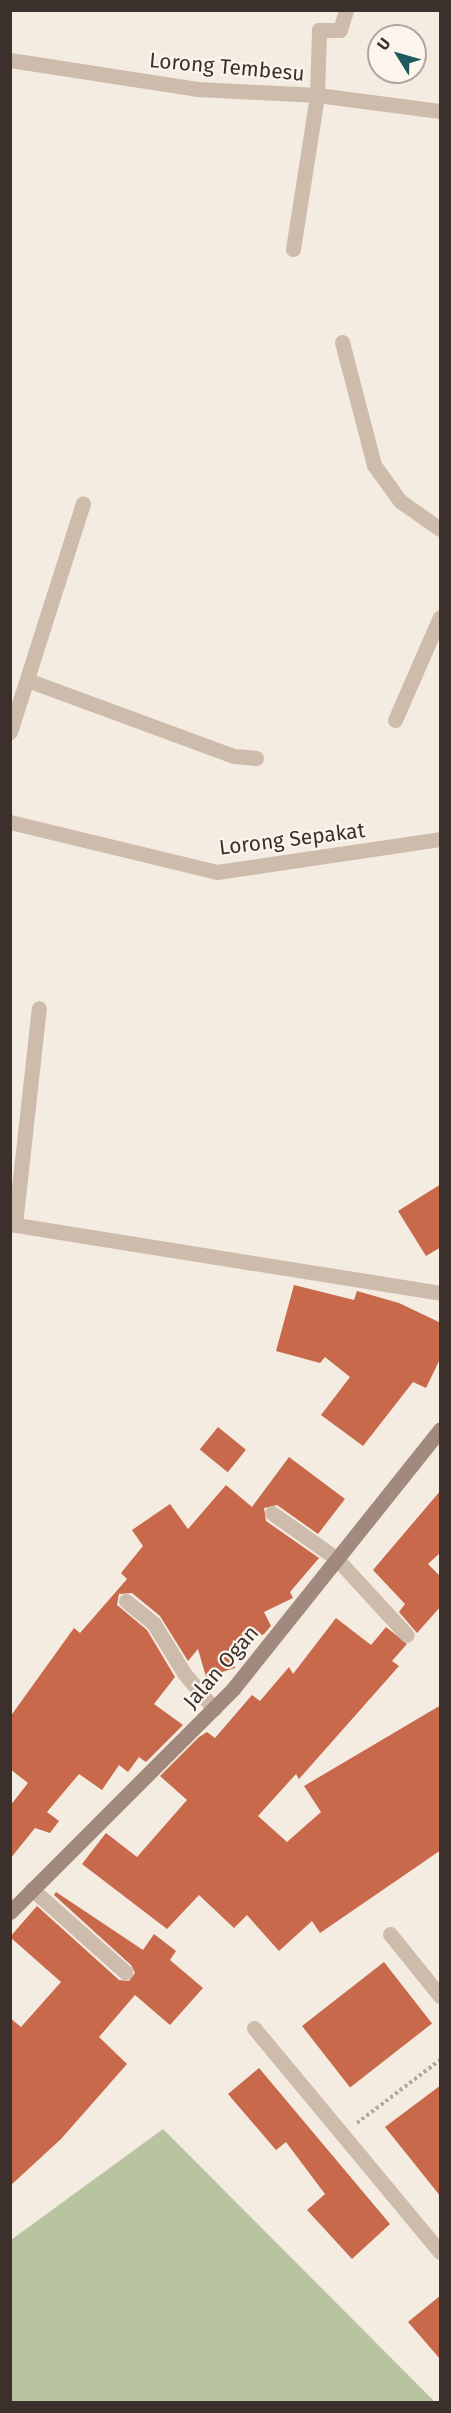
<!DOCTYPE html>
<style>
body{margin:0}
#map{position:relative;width:451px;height:2413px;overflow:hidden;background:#f4ebe1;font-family:"Fira Sans",sans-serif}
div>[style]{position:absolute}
.green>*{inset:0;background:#b8c4a0}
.building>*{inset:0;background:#c8694b;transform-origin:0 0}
.path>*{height:4px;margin-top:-2px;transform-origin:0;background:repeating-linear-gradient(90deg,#b9a596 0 3px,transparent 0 6px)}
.lane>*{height:15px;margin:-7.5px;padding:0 7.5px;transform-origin:7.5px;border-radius:7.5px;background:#cdbbac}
.street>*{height:15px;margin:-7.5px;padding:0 7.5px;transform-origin:7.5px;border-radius:7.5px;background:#cdbbac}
.secondary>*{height:15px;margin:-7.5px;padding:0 7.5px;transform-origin:7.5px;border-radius:7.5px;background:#a18a7d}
span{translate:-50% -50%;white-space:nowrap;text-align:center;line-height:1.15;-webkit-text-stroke:4.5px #fbf5ee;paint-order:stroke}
.street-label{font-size:21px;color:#3b302b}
.frame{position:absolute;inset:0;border:12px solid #3b302b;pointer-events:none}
.north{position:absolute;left:367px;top:24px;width:60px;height:60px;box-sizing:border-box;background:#fbf5ee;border:2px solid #aea6a0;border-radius:50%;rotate:307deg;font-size:16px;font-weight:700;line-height:24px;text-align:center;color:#3b302b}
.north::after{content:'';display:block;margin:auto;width:21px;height:27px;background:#1f5a5e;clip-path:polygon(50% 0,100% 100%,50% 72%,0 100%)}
</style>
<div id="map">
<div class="green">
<i style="clip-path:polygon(163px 2129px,435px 2402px,11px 2402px,11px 2240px)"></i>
</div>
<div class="building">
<i style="clip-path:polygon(441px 1184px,441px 1247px,426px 1256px,398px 1211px)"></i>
<i style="clip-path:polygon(294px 1285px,354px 1300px,357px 1291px,399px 1303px,441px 1323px,441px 1357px,426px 1388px,413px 1382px,363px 1446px,321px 1415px,350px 1377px,325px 1357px,320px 1363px,276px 1351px)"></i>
<i style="left:218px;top:1427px;width:36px;height:29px;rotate:39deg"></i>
<i style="clip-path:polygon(289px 1457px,345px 1499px,318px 1534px,277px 1505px,264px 1508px,266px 1521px,319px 1558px,290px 1592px,293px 1598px,264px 1612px,271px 1626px,264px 1634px,230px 1650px,235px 1668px,206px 1677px,198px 1649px,188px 1661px,160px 1616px,132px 1593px,119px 1594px,117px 1605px,147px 1630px,175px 1677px,154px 1704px,183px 1725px,146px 1762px,139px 1757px,128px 1772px,119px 1765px,102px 1790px,79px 1774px,47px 1812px,59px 1821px,50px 1833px,35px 1828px,10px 1859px,10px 1806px,28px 1783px,10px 1769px,10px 1717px,74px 1628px,80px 1633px,127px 1579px,121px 1573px,143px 1546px,132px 1530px,170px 1504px,188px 1529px,226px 1485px,252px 1507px)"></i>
<i style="clip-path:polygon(441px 1490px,441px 1552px,428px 1564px,441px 1577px,441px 1606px,417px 1633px,399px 1612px,405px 1604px,373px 1570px)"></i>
<i style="clip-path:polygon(336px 1618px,371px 1645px,386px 1627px,407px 1644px,392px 1661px,399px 1666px,299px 1779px,296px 1774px,258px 1816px,287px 1842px,321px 1812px,304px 1786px,441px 1705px,441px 1850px,320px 1933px,312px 1921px,279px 1951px,247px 1915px,234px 1928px,199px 1895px,167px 1929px,82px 1864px,106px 1833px,137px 1857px,187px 1800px,160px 1776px,199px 1737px,207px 1732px,215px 1738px,252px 1695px,260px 1701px,289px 1667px,293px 1674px)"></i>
<i style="clip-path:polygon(56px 1892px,143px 1950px,154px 1934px,176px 1951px,170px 1960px,203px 1988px,170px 2025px,135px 1995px,99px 2037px,127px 2064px,61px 2139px,10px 2186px,10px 2018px,21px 2027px,61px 1982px,10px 1937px,37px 1906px,119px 1980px,129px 1981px,135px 1973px,131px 1965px,54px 1895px)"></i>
<i style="left:384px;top:1962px;width:78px;height:104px;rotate:52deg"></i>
<i style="clip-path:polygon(259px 2068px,390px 2224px,352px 2259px,307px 2210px,325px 2194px,286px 2142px,276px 2150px,228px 2094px)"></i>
<i style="clip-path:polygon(441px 2085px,441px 2197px,385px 2127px)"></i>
<i style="clip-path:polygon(441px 2295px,441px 2360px,408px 2322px)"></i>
</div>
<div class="path">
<i style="left:357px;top:2123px;width:104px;rotate:-37.2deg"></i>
</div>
<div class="lane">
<i style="left:15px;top:1224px;width:217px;rotate:-83.7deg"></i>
</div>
<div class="street">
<i style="left:10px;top:60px;width:189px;rotate:8.8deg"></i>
<i style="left:197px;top:89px;width:120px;rotate:2.9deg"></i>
<i style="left:317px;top:95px;width:124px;rotate:7.4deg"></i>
<i style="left:293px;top:249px;width:156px;rotate:-81.1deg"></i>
<i style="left:317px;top:95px;width:65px;rotate:-88.2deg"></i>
<i style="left:319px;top:30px;width:21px"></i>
<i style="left:340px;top:30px;width:21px;rotate:-73deg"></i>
<i style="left:342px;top:342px;width:127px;rotate:75.4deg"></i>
<i style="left:374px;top:465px;width:44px;rotate:54.2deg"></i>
<i style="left:400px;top:501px;width:49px;rotate:35deg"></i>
<i style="left:30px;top:681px;width:217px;rotate:20.2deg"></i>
<i style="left:234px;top:756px;width:22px;rotate:5deg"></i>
<i style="left:395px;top:720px;width:112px;rotate:-66.4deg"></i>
<i style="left:10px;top:732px;width:240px;rotate:-72.3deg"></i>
<i style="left:10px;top:822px;width:213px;rotate:13.6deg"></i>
<i style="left:217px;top:872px;width:225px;rotate:-8.4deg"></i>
<i style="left:10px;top:1224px;width:436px;rotate:9.1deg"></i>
<i style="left:272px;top:1513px;width:80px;rotate:35.3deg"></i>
<i style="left:337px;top:1559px;width:103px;rotate:47.4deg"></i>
<i style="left:126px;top:1601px;width:36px;rotate:39deg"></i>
<i style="left:154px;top:1624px;width:57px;rotate:58.5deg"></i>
<i style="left:184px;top:1673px;width:47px;rotate:50.2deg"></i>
<i style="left:32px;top:1889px;width:125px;rotate:41.7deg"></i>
<i style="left:390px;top:1934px;width:80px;rotate:51.1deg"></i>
<i style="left:254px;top:2028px;width:291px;rotate:50.3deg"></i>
</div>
<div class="secondary">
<i style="left:10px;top:1912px;width:315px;rotate:-45deg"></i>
<i style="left:233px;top:1689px;width:332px;rotate:-51.4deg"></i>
</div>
<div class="street-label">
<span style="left:227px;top:67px;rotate:5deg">Lorong Tembesu</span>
<span style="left:292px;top:839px;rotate:-7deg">Lorong Sepakat</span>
<span style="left:221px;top:1667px;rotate:-49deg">Jalan Ogan</span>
</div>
<div class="frame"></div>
<div class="north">U</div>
</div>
